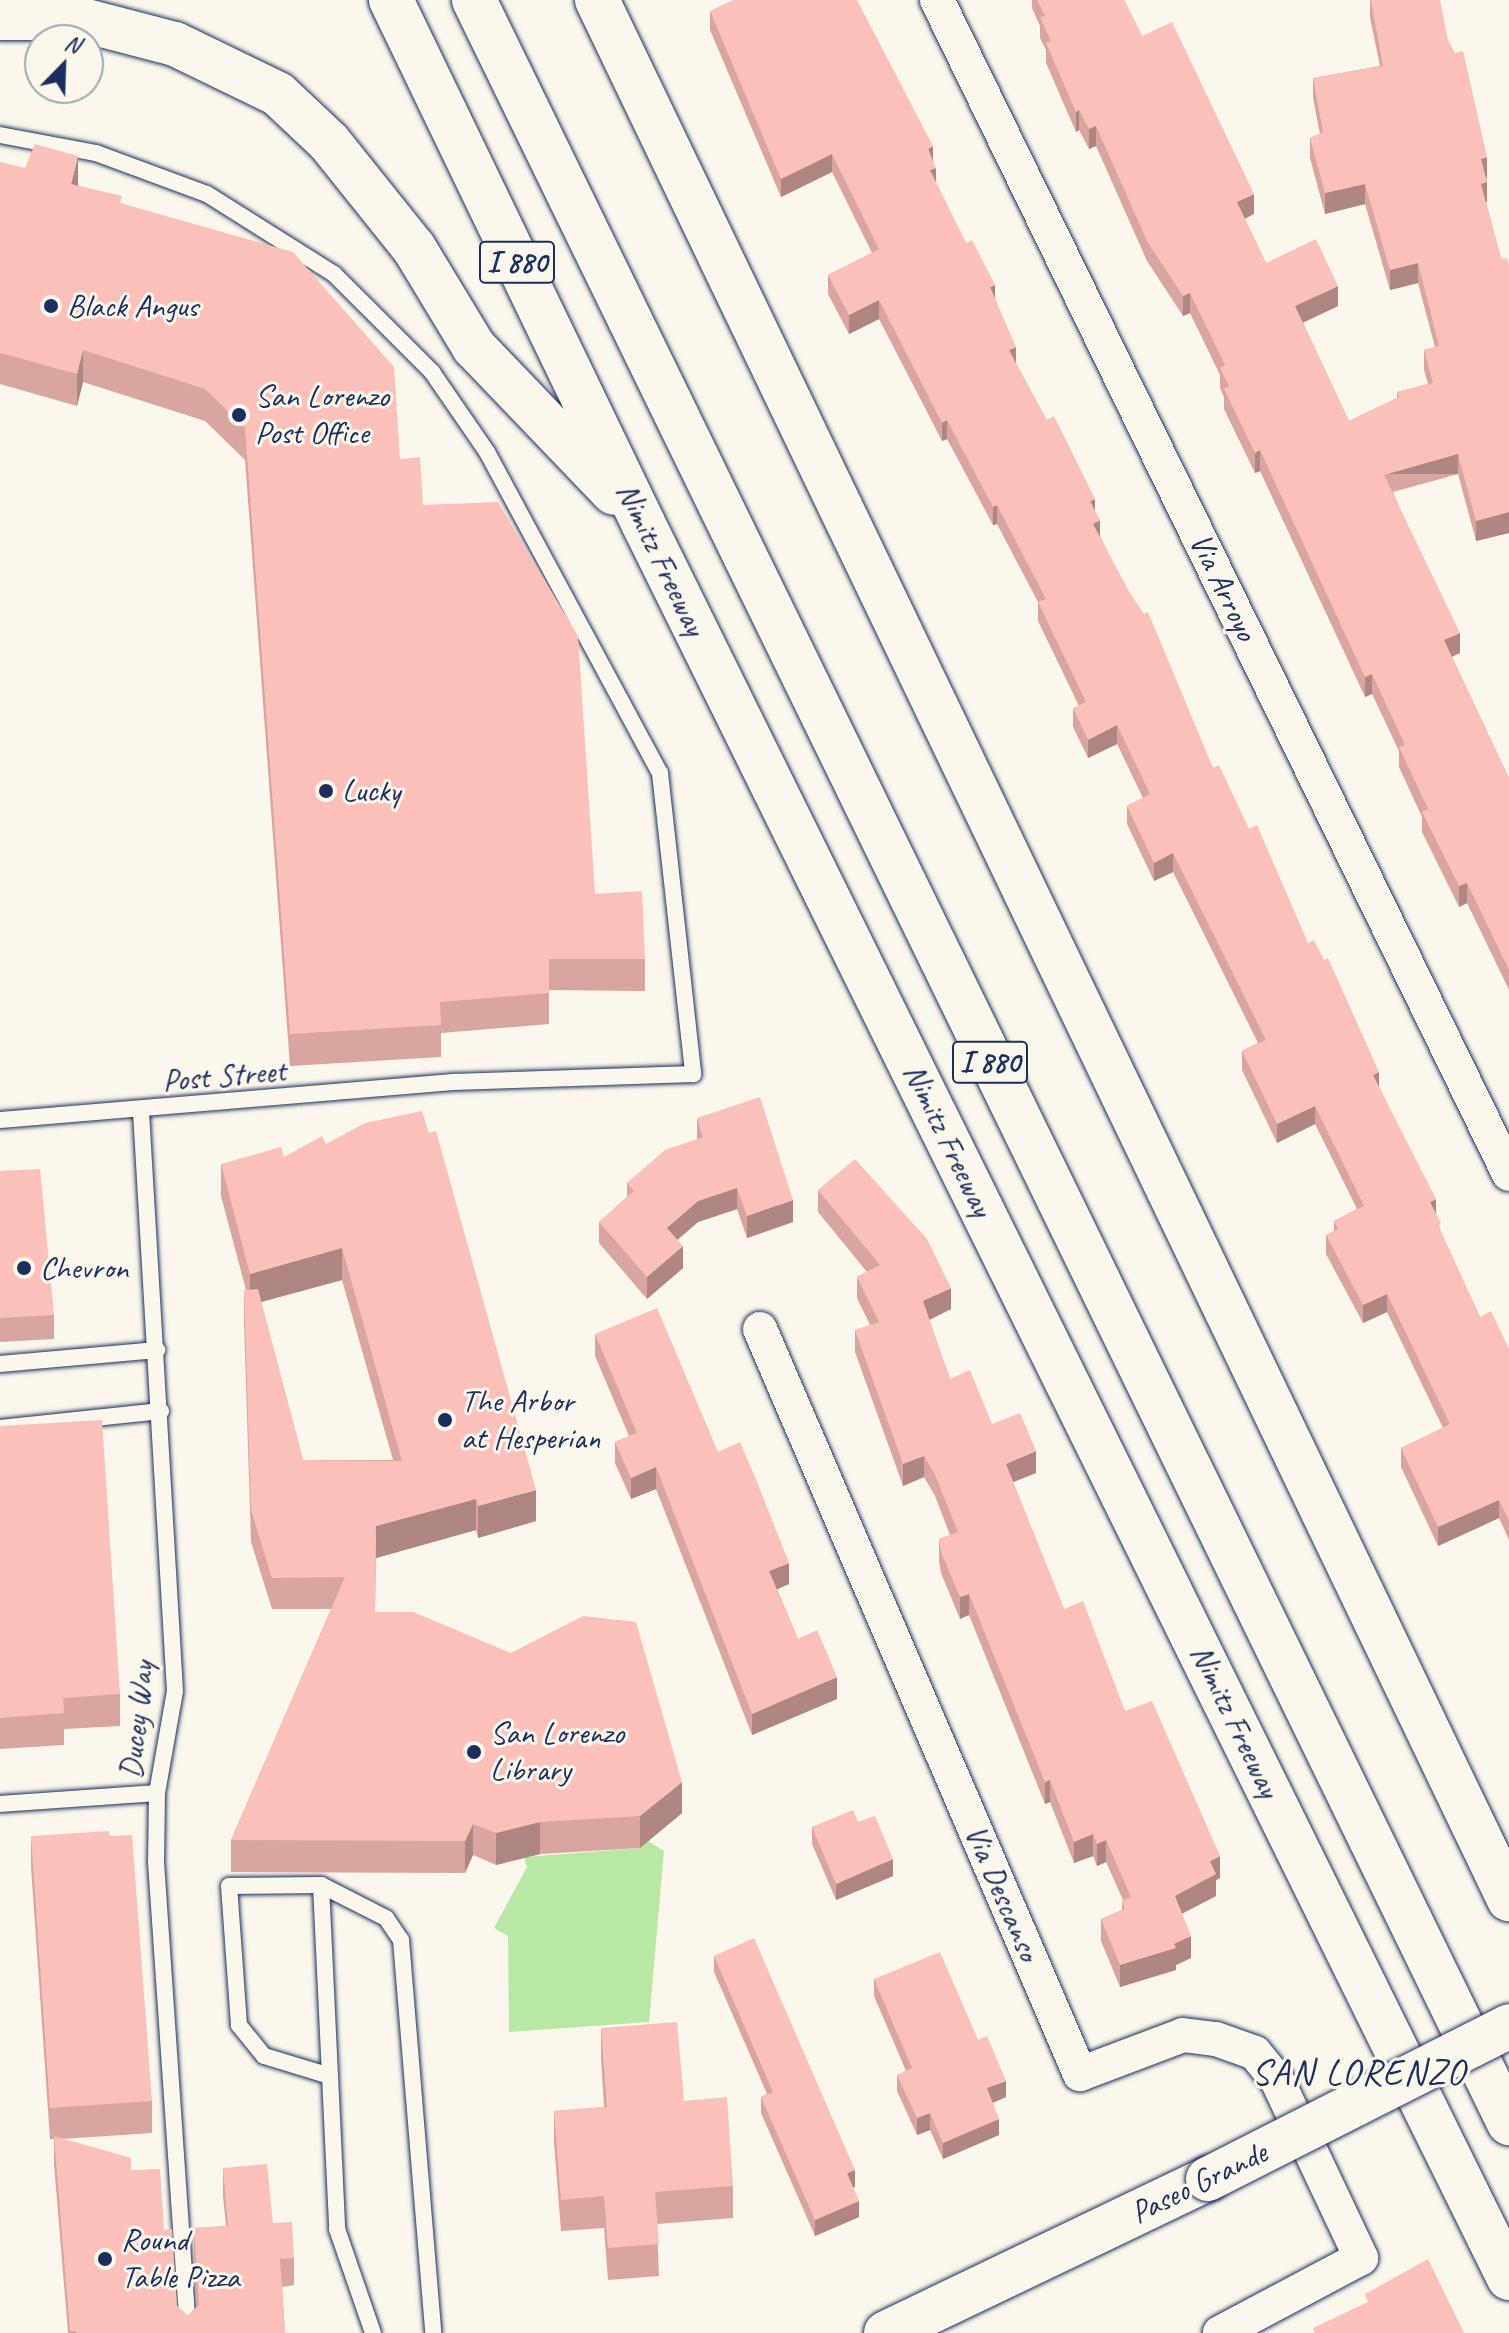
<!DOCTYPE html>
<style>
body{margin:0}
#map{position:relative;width:1509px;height:2333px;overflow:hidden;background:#fbf7ec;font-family:Caveat,sans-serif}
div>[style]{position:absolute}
.green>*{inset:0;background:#b9e8a6}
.roads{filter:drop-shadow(0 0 2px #1b2f5e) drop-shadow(0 0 2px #1b2f5e)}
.lane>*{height:16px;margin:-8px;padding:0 8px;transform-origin:8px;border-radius:8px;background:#fbf7ec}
.street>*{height:34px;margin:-17px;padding:0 17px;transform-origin:17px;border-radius:17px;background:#fbf7ec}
.secondary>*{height:44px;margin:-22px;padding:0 22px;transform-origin:22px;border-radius:22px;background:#fbf7ec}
.highway>*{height:44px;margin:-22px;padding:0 22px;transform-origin:22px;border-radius:22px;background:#fbf7ec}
.bridges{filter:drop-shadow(0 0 2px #1b2f5e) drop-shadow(0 0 2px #1b2f5e)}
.secondary-bridge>*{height:44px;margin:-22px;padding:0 22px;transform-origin:22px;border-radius:22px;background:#fbf7ec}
.wall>*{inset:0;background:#d9a5a0}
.shaded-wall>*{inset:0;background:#b08682;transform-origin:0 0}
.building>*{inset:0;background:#fcc0ba}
.dots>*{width:22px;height:22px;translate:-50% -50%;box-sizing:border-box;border:4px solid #fbf7ec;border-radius:50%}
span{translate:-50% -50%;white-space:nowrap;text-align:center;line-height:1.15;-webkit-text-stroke:6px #fbf7ec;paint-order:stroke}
.shield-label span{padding:2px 6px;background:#fbf7ec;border:2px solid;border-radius:6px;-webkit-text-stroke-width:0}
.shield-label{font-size:30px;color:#1b2f5e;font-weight:700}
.poi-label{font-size:32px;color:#1b2f5e}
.left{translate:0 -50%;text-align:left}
.street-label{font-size:32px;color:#1b2f5e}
.quarter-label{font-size:36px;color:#1b2f5e;letter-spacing:2px}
.north{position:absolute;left:24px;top:24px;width:80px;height:80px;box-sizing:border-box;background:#fbf7ec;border:2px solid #a1a7b3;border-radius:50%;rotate:23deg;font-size:22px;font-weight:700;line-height:32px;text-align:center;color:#1b2f5e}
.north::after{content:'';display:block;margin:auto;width:28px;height:36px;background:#1b2f5e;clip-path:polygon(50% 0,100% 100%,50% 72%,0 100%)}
</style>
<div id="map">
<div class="green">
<i style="clip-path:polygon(648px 1841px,664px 1851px,649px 2022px,509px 2032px,508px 1936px,494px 1928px,527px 1867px,524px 1857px,640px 1848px)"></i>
</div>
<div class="roads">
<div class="lane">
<i style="left:0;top:135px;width:98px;rotate:10.6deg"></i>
<i style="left:96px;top:153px;width:118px;rotate:20.3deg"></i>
<i style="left:207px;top:194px;width:150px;rotate:32.2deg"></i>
<i style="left:334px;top:274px;width:139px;rotate:45deg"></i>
<i style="left:432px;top:372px;width:97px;rotate:55.5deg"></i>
<i style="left:487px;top:452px;width:365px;rotate:61.7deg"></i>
<i style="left:660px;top:773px;width:303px;rotate:83.7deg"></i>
<i style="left:693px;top:1074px;width:239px;rotate:178.1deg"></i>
<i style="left:454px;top:1082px;width:456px;rotate:175.2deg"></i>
<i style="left:141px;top:1112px;width:580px;rotate:86.64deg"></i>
<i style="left:175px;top:1691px;width:104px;rotate:100deg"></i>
<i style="left:157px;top:1793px;width:69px;rotate:90.8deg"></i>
<i style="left:156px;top:1862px;width:472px;rotate:86.1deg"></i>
<i style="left:0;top:1364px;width:158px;rotate:-5.1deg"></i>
<i style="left:0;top:1428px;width:162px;rotate:-6deg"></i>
<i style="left:0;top:1804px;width:157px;rotate:-4deg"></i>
<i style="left:321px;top:1885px;width:344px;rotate:87.3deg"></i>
<i style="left:337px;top:2229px;width:110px;rotate:70.9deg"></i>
<i style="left:330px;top:2076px;width:69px;rotate:-163.1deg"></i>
<i style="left:264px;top:2056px;width:40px;rotate:-129deg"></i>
<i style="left:239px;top:2025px;width:139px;rotate:-94.1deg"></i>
<i style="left:229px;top:1886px;width:92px;rotate:-0.6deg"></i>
<i style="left:321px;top:1885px;width:73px;rotate:26.9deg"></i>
<i style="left:386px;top:1918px;width:27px;rotate:56deg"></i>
<i style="left:401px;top:1940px;width:394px;rotate:85.3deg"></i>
</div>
<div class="street">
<i style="left:937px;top:0;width:1306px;rotate:64.02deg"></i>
<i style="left:760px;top:1329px;width:811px;rotate:66.76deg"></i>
<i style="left:1080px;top:2074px;width:110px;rotate:-20.7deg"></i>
<i style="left:1183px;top:2035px;width:33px;rotate:7deg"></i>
<i style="left:1216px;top:2039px;width:41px;rotate:19.7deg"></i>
<i style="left:1255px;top:2053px;width:35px;rotate:51deg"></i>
<i style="left:1277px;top:2080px;width:197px;rotate:64.7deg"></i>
<i style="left:1361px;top:2258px;width:160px;rotate:152deg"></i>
</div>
<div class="secondary">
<i style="left:886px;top:2333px;width:357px;rotate:-25.6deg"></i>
</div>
<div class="highway">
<i style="left:391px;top:0;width:581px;rotate:64.27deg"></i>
<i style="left:643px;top:523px;width:1957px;rotate:63.74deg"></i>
<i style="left:474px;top:0;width:2362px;rotate:64.01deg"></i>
<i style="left:597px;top:0;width:2107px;rotate:64.35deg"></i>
<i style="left:0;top:18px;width:75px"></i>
<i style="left:75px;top:18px;width:103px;rotate:14.6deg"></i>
<i style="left:175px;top:44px;width:114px;rotate:25.9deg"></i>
<i style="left:278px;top:94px;width:70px;rotate:43.3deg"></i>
<i style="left:329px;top:142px;width:136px;rotate:51.3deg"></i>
<i style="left:414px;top:248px;width:116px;rotate:58.8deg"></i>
<i style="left:474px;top:347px;width:202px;rotate:46.2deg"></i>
</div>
</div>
<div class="bridges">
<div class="secondary-bridge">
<i style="left:1208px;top:2179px;width:338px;rotate:-26.9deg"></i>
</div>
</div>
<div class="wall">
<i style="clip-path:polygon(1032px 0,1124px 0,1142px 36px,1254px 214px,1245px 219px,1266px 263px,1338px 306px,1303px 323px,1349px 421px,1397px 398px,1397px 392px,1428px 384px,1424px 370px,1424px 350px,1435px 347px,1418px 283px,1390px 290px,1365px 204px,1325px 214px,1310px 158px,1310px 138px,1320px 134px,1313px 98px,1313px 78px,1380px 66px,1370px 18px,1370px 0,1448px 40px,1487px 177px,1487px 202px,1486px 202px,1501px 259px,1509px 265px,1509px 533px,1476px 541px,1458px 474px,1393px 492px,1460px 653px,1452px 657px,1509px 778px,1509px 990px,1467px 903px,1459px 907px,1422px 832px,1422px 817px,1399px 767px,1399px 751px,1372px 694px,1365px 697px,1260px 471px,1255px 473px,1224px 409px,1224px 397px,1220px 388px,1220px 375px,1190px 313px,1183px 316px,1147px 261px,1096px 146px,1089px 149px,1079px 130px,1076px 132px,1046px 63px,1046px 50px,1040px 38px,1040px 26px,1032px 8px)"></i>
<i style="clip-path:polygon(710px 11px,933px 159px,936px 183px,966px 243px,995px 298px,1016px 363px,1095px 511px,1100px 536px,1213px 768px,1249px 829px,1379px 1086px,1436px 1213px,1441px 1233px,1480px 1317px,1509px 1349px,1509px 1540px,1499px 1518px,1438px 1546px,1401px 1467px,1401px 1448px,1443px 1428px,1387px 1312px,1363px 1323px,1326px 1254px,1326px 1235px,1334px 1231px,1334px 1221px,1357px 1209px,1315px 1124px,1277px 1143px,1242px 1070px,1242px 1051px,1258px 1043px,1173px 872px,1154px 881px,1127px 824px,1127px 806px,1143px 798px,1117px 744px,1088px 758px,1073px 727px,1073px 708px,1079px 706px,1038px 621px,1038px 602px,997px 524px,993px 525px,947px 439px,942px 441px,879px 319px,849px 334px,828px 294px,828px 275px,872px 253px,832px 172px,781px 197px,710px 30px)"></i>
<i style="clip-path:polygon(0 162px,78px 185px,122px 204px,400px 459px,423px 505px,595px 894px,645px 959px,645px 991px,549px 990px,549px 1024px,441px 1033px,441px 1057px,290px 1066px,245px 460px,205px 421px,83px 382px,77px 406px,0 384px)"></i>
<i style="clip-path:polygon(697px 1118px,793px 1222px,747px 1238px,737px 1209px,698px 1222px,677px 1240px,683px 1268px,647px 1299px,599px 1243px,599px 1222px,627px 1197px,627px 1183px,697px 1139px)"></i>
<i style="clip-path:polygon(evenodd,284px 1157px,536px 1521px,478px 1538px,476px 1530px,376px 1558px,375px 1612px,682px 1813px,640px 1848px,540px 1854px,496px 1865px,473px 1855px,465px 1873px,231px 1872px,231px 1840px,331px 1609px,272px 1609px,251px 1542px,244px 1322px,244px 1290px,246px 1290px,221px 1196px,221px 1164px,284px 1157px,342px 1280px,393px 1460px,303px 1460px,261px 1302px,342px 1280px)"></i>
<i style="clip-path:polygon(0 1171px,54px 1315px,54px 1339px,0 1342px)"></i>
<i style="clip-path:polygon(818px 1190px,951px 1309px,929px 1320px,950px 1379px,1036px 1473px,1013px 1482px,1064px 1609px,1125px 1711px,1220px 1878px,1216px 1880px,1216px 1896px,1182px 1914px,1191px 1958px,1176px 1965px,1176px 1970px,1120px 1987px,1101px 1941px,1101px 1919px,1122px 1910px,1122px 1901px,1123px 1900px,1106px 1862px,1097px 1866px,1093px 1856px,1074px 1863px,1050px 1802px,1045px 1804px,969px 1615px,960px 1619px,941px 1573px,939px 1561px,939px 1539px,950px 1535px,935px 1496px,924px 1477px,903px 1486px,855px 1352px,855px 1330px,870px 1325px,857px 1298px,857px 1277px,867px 1272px,818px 1212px)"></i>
<i style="clip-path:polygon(595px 1334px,718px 1452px,789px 1584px,777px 1589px,798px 1639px,837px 1699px,752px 1735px,656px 1489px,631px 1499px,615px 1463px,615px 1442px,629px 1436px,595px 1356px)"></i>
<i style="clip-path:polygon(0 1426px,120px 1694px,120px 1726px,64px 1729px,64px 1745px,0 1749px)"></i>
<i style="clip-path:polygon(858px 1822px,893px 1876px,836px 1900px,812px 1844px,812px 1827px)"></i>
<i style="clip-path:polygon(31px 1836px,152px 2101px,152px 2133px,62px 2139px,131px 2170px,164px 2230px,177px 2306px,188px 2316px,197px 2306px,194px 2255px,194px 2228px,226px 2226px,223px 2196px,223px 2168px,273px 2223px,294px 2258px,294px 2285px,282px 2287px,285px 2333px,68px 2333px,54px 2164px,54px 2139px,50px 2139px,31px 1867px)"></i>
<i style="clip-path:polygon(714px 1956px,855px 2187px,853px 2187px,859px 2217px,815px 2236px,761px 2113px,761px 2097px,767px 2094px,714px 1972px)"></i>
<i style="clip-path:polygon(874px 1979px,978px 2040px,1006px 2097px,993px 2103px,999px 2135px,943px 2159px,930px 2130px,917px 2135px,897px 2091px,897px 2075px,906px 2071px,874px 1996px)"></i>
<i style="clip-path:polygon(601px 2028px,684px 2101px,733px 2186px,733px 2218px,657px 2224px,659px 2276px,608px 2280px,604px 2228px,561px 2231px,554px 2143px,554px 2111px,604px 2107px,601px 2059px)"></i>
</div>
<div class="shaded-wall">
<i style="clip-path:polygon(1079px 110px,1079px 130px,1076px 132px,1076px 112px)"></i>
<i style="clip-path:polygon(1096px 126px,1096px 146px,1089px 149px,1089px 129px)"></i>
<i style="clip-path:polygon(933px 146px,933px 165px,928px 149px)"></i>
<i style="clip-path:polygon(832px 154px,832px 172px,781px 197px,781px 179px)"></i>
<i style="clip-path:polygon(78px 156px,78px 187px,71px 184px)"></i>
<i style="clip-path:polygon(1487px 157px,1487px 177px,1481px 179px,1481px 159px)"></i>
<i style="clip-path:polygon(936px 168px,936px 186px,930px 170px)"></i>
<i style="clip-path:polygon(1487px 182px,1487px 202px,1481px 204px,1481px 184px)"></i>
<i style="clip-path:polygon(1365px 184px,1365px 204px,1325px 214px,1325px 193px)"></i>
<i style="clip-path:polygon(1254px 194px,1254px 214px,1237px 222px,1237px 202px)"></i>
<i style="clip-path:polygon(1418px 263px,1418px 283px,1390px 290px,1390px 270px)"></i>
<i style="clip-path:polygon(995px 285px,995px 304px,990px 287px)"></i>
<i style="clip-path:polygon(1338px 286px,1338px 306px,1295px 326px,1295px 306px)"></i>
<i style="clip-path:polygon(1190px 293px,1190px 313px,1183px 316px,1183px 296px)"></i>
<i style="clip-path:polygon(879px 300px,879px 319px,849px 334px,849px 315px)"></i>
<i style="clip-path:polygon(1016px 347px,1016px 365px,1009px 350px)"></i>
<i style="clip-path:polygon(83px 350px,83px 382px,77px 406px,77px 374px)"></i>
<i style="clip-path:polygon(947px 420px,947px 439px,942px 441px,942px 423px)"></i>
<i style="clip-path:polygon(1260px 450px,1260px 471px,1255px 473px,1255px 453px)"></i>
<i style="left:1458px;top:454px;width:20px;height:77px;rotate:90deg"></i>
<i style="clip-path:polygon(1095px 499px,1095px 518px,1090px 501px)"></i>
<i style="clip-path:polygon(997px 505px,997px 524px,993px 525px,993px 507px)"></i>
<i style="clip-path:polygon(1509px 512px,1509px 533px,1476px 541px,1476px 521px)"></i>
<i style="clip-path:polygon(1100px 520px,1100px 539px,1093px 524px)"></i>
<i style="clip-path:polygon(1460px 633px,1460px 653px,1444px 660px,1444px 640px)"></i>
<i style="clip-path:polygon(1372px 674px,1372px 694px,1365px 697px,1365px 677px)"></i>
<i style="clip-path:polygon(1117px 725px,1117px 744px,1088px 758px,1088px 740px)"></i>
<i style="clip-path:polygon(1173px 853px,1173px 872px,1154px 881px,1154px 863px)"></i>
<i style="clip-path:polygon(1467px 883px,1467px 903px,1459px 907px,1459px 886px)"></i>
<i style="clip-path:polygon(1379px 1072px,1379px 1091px,1373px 1075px)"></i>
<i style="clip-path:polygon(1315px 1106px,1315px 1124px,1277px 1143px,1277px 1124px)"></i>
<i style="clip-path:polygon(737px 1188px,737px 1209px,698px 1222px,667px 1249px,667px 1228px,698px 1201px)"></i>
<i style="clip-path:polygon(1436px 1199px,1436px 1217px,1430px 1202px)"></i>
<i style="clip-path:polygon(793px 1200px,793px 1222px,747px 1238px,747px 1216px)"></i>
<i style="clip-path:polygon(683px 1246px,683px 1268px,647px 1299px,647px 1277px)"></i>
<i style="clip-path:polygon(342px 1248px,342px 1280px,250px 1305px,250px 1274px)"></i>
<i style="clip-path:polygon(951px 1288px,951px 1309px,923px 1323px,923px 1301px)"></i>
<i style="clip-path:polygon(1387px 1294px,1387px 1312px,1363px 1323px,1363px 1305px)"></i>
<i style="clip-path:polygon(1036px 1451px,1036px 1473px,1006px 1485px,1006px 1464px)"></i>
<i style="clip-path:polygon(924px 1456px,924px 1477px,903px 1486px,903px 1464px)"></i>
<i style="clip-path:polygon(656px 1467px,656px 1489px,631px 1499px,631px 1478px)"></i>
<i style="clip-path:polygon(536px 1490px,536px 1521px,478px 1538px,478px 1506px)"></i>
<i style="clip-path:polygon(476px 1499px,476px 1530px,376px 1558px,376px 1526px)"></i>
<i style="clip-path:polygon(1499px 1500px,1499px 1518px,1438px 1546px,1438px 1527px)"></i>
<i style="clip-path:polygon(789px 1563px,789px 1584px,769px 1593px,769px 1571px)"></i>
<i style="clip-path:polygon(969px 1594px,969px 1615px,960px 1619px,960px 1597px)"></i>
<i style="clip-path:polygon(837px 1677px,837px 1699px,752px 1735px,752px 1714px)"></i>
<i style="clip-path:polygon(1050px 1780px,1050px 1802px,1045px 1804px,1045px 1782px)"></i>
<i style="clip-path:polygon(682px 1782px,682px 1813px,640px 1848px,640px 1816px)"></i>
<i style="clip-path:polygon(540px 1822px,540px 1854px,496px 1865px,496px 1833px)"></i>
<i style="clip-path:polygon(473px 1824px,473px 1855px,465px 1873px,465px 1841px)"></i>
<i style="clip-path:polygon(1093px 1834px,1093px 1856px,1074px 1863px,1074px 1842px)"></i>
<i style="clip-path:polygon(1106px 1840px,1106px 1862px,1097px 1866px,1097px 1844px)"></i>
<i style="clip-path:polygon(1220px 1856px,1220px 1878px,1216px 1880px,1216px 1896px,1175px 1917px,1175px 1896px,1210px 1861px)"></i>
<i style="clip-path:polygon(893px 1859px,893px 1876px,836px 1900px,836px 1884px)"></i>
<i style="clip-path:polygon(1191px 1936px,1191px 1958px,1176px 1965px,1176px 1970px,1120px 1987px,1120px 1965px)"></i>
<i style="clip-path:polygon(1006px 2081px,1006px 2097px,987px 2105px,987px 2088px)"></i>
<i style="clip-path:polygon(930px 2113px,930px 2130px,917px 2135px,917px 2118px)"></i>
<i style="clip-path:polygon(999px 2119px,999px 2135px,943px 2159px,943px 2143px)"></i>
<i style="clip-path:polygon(855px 2170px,855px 2187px,847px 2190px,847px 2173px)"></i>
<i style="clip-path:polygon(859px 2201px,859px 2217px,815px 2236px,815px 2220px)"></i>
</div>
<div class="building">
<i style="clip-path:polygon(733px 0,857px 0,933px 146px,928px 149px,936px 168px,930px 170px,966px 243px,972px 240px,995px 285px,990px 287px,1016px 347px,1009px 350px,1046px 420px,1054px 416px,1095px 499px,1090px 501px,1100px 520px,1093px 524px,1131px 595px,1144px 614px,1148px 612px,1213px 768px,1219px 765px,1249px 829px,1257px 825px,1308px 943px,1314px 940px,1324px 960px,1328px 958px,1379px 1072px,1373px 1075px,1436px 1199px,1430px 1202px,1441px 1223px,1438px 1225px,1480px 1317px,1491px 1311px,1509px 1349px,1509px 1521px,1499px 1500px,1438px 1527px,1401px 1448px,1450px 1424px,1387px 1294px,1363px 1305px,1326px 1235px,1338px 1229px,1334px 1221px,1364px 1206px,1315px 1106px,1277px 1124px,1242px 1051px,1266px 1040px,1173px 853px,1154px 863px,1127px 806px,1150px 794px,1117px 725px,1088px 740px,1073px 708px,1086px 702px,1038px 602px,1046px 599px,997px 505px,993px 507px,947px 420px,942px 423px,879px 300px,849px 315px,828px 275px,879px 249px,832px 154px,781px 179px,710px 11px)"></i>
<i style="clip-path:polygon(1037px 0,1124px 0,1142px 36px,1172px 22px,1254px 194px,1237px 202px,1266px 263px,1316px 239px,1338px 286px,1295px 306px,1349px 421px,1399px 397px,1397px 392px,1433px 383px,1424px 350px,1439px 346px,1418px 263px,1390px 270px,1365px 184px,1325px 193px,1310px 138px,1323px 132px,1313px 78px,1383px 66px,1371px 0,1440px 0,1448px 40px,1455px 53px,1463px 51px,1487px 157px,1481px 159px,1487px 182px,1481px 184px,1501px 259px,1507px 258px,1509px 265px,1509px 512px,1476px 521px,1458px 454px,1384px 475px,1460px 633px,1444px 640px,1509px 778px,1509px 970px,1467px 883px,1459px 886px,1422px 812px,1428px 809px,1399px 747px,1405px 745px,1372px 674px,1365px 677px,1260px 450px,1255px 453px,1224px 389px,1229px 386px,1220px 368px,1225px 365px,1190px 293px,1183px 296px,1147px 241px,1096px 126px,1089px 129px,1079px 110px,1076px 112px,1046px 43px,1051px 41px,1040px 17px,1045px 16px)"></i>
<i style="clip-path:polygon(35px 144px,78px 156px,71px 184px,122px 196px,120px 203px,293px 252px,394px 367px,400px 459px,420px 457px,423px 505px,498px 502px,578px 636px,595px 894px,642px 891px,645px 959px,549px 959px,549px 993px,440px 1002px,441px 1025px,290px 1034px,245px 428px,205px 389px,83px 350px,77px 374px,0 353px,0 162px,25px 168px)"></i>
<i style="clip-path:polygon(760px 1097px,793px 1200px,747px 1216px,737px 1188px,698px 1201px,667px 1228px,683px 1246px,647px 1277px,599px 1222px,634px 1191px,627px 1183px,665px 1150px,703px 1137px,697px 1118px)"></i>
<i style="clip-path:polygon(422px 1111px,429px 1133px,436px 1131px,536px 1490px,478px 1506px,476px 1499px,376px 1526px,375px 1612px,413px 1612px,511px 1653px,583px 1616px,636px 1622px,682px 1782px,640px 1816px,540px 1822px,496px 1833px,473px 1824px,465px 1841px,231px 1840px,345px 1577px,272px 1578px,251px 1510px,244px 1290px,258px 1289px,303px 1460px,402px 1461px,342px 1248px,250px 1274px,221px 1164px,281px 1147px,284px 1157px,322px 1136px,326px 1144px,365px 1123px)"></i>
<i style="clip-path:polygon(855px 1159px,927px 1239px,951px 1288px,923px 1301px,950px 1379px,970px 1370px,992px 1424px,1020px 1413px,1036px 1451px,1006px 1464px,1064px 1609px,1083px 1601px,1125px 1711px,1152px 1701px,1220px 1856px,1210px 1861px,1216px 1874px,1175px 1896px,1191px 1936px,1174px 1944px,1176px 1948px,1120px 1965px,1101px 1919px,1125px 1909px,1122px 1901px,1131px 1897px,1106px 1840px,1097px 1844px,1093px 1834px,1074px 1842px,1050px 1780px,1045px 1782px,969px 1594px,960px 1597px,941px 1552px,939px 1539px,958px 1532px,935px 1475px,924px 1456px,903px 1464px,855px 1330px,879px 1322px,857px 1277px,880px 1265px,818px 1190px)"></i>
<i style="clip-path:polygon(40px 1169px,54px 1315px,0 1318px,0 1171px)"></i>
<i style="clip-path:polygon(657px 1308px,718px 1452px,740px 1442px,759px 1487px,789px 1563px,769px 1571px,798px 1639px,817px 1630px,837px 1677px,752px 1714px,656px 1467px,631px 1478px,615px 1442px,637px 1433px,595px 1334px)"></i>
<i style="clip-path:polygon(102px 1420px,120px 1694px,63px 1698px,64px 1713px,0 1718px,0 1426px)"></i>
<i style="clip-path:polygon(853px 1810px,858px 1822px,875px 1816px,893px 1859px,836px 1884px,812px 1827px)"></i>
<i style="clip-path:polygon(109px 1831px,110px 1836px,132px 1835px,152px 2101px,50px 2108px,31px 1836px)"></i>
<i style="clip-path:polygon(754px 1938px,855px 2170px,847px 2173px,859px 2201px,815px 2220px,761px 2097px,773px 2092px,714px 1956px)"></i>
<i style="clip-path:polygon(940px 1952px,978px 2040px,987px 2036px,1006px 2081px,987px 2088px,999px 2119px,943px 2143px,930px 2113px,917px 2118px,897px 2075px,912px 2068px,874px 1979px)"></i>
<i style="clip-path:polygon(677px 2022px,684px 2101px,727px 2097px,733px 2186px,655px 2192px,659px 2244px,608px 2248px,604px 2196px,561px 2200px,554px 2111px,607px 2107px,601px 2028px)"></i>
<i style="clip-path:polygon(54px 2136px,131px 2158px,131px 2170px,160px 2169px,164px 2230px,172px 2229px,177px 2306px,188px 2316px,199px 2305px,194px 2228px,228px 2226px,223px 2168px,267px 2164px,273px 2223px,292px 2222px,294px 2258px,280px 2259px,285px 2333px,76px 2333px,76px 2331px,70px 2331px)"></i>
<i style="clip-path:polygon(1428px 2259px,1464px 2333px,1315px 2333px,1313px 2328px,1368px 2302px,1365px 2294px)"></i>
</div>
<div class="dots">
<i style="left:51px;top:306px;background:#1b2f5e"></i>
<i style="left:239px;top:415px;background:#1b2f5e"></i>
<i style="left:326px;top:791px;background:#1b2f5e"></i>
<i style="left:24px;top:1268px;background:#1b2f5e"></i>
<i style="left:445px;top:1420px;background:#1b2f5e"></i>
<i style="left:474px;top:1752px;background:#1b2f5e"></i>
<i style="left:105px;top:2259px;background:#1b2f5e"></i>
</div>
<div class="shield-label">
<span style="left:517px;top:262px">I 880</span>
<span style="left:990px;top:1062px">I 880</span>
</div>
<div class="poi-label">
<span class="left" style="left:67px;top:306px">Black Angus</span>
<span class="left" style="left:255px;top:415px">San Lorenzo<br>Post Office</span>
<span class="left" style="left:342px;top:791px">Lucky</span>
<span class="left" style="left:40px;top:1268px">Chevron</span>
<span class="left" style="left:461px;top:1420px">The Arbor<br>at Hesperian</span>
<span class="left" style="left:490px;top:1752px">San Lorenzo<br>Library</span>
<span class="left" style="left:121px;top:2259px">Round<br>Table Pizza</span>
</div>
<div class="street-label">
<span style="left:661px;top:559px;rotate:64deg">Nimitz Freeway</span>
<span style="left:1223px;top:587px;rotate:64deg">Via Arroyo</span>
<span style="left:224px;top:1076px;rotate:-5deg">Post Street</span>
<span style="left:948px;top:1140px;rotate:64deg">Nimitz Freeway</span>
<span style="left:137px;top:1720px;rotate:-84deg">Ducey Way</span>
<span style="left:1235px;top:1721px;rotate:64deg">Nimitz Freeway</span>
<span style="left:1002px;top:1893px;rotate:67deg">Via Descanso</span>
<span style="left:1199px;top:2183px;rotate:-26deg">Paseo Grande</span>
</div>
<div class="quarter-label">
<span style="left:1359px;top:2073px">SAN LORENZO</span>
</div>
<div class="north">N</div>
</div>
